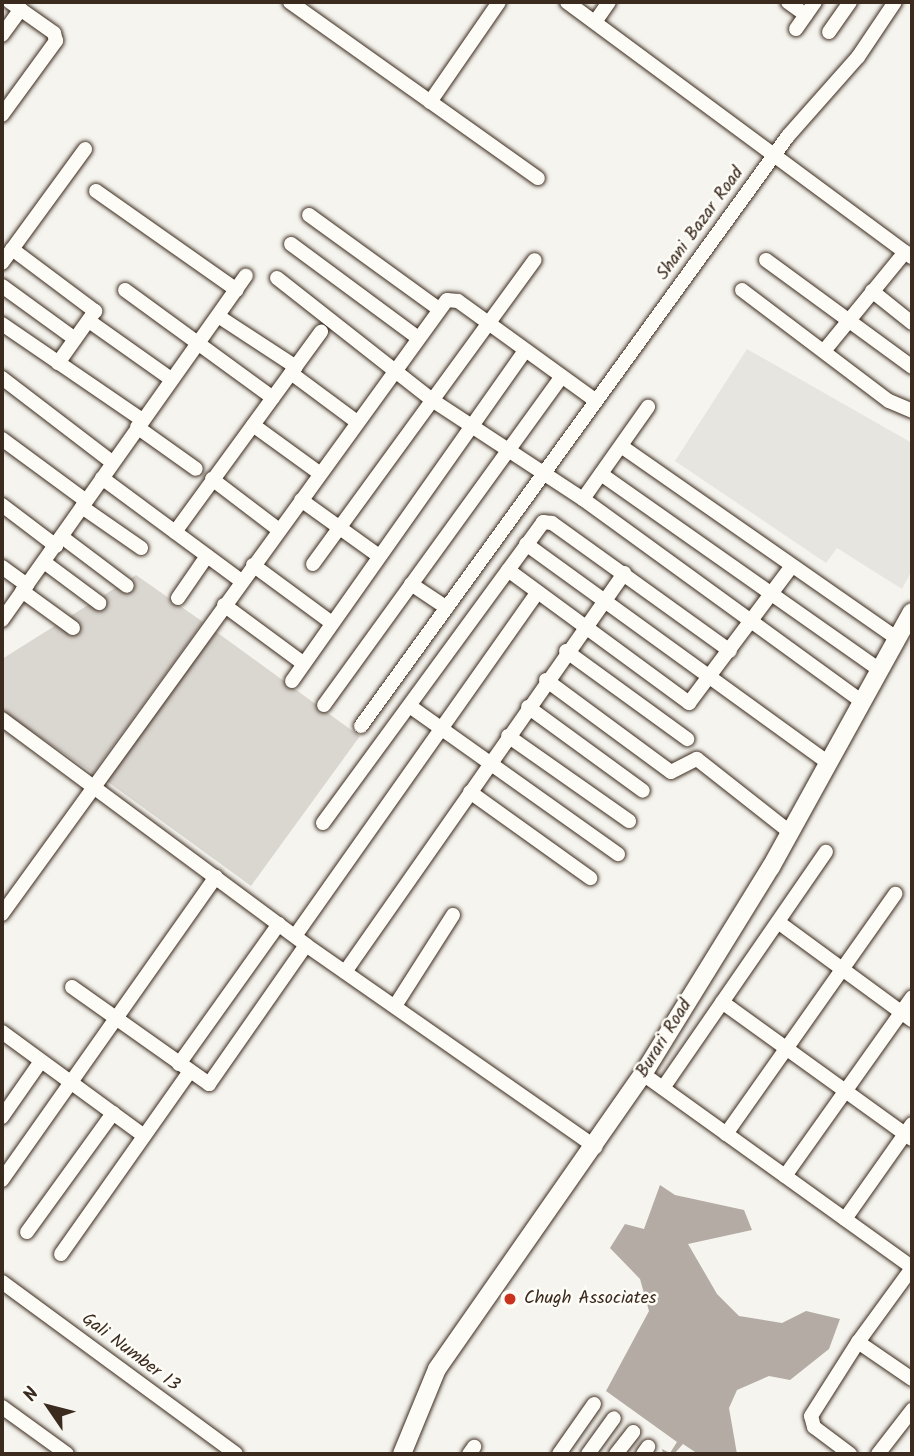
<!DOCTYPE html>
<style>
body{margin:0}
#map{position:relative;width:914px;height:1456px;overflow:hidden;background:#f5f4ee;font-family:Kalam,sans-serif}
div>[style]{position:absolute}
.built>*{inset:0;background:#e7e5df}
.green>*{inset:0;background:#dad6d0;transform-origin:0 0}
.water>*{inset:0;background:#b4aca4}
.roads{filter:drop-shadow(0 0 2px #3b2a1e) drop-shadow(0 0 2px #3b2a1e)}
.minor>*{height:14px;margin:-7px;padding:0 7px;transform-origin:7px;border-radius:7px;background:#fdfcf7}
.major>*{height:18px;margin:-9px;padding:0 9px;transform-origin:9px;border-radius:9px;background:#fdfcf7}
.dots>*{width:19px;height:19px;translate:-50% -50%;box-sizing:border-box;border:4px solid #fdfcf7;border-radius:50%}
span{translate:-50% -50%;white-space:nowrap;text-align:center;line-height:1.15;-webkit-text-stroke:5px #fdfcf7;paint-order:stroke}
.street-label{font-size:18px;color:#3b2a1e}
.poi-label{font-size:18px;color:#3b2a1e}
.left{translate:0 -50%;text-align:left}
.frame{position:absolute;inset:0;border:4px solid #3b2a1e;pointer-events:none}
.north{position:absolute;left:14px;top:1372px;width:70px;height:70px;-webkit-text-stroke:5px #fdfcf7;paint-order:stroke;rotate:305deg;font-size:19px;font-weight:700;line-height:28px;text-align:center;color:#3b2a1e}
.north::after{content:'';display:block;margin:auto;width:24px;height:32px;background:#3b2a1e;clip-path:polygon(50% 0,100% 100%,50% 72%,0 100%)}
</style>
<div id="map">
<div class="built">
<i style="clip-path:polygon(747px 349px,912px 443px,912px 570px,902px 589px,837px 548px,826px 563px,675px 461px)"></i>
</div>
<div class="green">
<i style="clip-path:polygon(136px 575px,203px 622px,93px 773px,2px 711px,2px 659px)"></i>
<i style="left:215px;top:631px;width:179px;height:185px;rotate:36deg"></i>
</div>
<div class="water">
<i style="clip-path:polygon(660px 1185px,675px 1195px,744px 1210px,752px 1230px,688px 1244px,717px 1294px,739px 1316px,782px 1323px,806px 1311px,840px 1319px,829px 1349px,790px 1380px,769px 1376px,737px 1390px,729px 1408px,737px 1454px,698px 1454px,683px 1444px,674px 1454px,663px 1454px,662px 1449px,670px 1453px,677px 1442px,606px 1391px,649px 1311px,640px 1279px,610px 1248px,625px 1224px,644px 1229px)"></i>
</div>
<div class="roads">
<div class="minor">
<i style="left:290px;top:2px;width:304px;rotate:35.4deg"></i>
<i style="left:567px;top:2px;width:429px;rotate:36.5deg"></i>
<i style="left:788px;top:2px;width:22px;rotate:36deg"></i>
<i style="left:595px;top:22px;width:24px;rotate:-55deg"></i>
<i style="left:796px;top:29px;width:33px;rotate:-55deg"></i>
<i style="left:829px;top:32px;width:37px;rotate:-55deg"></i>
<i style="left:2px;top:35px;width:32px;rotate:-54deg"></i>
<i style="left:430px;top:102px;width:121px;rotate:-55.4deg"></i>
<i style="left:2px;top:115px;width:92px;rotate:-53.9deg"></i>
<i style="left:56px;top:41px;width:8px;rotate:-104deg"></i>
<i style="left:54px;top:33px;width:54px;rotate:-144.8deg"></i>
<i style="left:96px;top:191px;width:172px;rotate:35.1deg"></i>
<i style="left:309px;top:215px;width:160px;rotate:35.9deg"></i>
<i style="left:291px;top:244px;width:158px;rotate:36.5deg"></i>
<i style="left:12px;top:249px;width:104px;rotate:36.8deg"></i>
<i style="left:95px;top:311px;width:64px;rotate:125.4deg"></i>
<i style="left:766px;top:260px;width:181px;rotate:36.2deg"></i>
<i style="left:2px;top:263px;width:141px;rotate:-53.9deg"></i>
<i style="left:277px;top:278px;width:197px;rotate:38.2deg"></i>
<i style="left:432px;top:400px;width:181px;rotate:33.3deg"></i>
<i style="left:583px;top:499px;width:344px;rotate:36deg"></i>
<i style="left:2px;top:286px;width:90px;rotate:36deg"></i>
<i style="left:125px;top:290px;width:183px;rotate:36.1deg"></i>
<i style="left:742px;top:290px;width:184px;rotate:37.1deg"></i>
<i style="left:889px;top:401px;width:25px;rotate:23deg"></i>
<i style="left:872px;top:291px;width:51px;rotate:38.7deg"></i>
<i style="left:218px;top:316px;width:93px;rotate:33.2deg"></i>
<i style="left:89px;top:321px;width:100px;rotate:35.3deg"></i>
<i style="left:2px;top:324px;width:170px;rotate:34.4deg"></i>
<i style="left:824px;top:351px;width:128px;rotate:-50.7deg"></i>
<i style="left:291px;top:373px;width:82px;rotate:36.6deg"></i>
<i style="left:2px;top:378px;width:138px;rotate:37.4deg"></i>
<i style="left:253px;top:425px;width:82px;rotate:36deg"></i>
<i style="left:137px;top:427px;width:72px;rotate:35.4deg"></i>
<i style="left:2px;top:439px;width:104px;rotate:36.4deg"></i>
<i style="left:621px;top:446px;width:334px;rotate:34.9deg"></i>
<i style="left:601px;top:474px;width:339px;rotate:35.1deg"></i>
<i style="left:102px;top:478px;width:173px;rotate:36.5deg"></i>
<i style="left:212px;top:479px;width:84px;rotate:37.3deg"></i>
<i style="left:583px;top:499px;width:113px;rotate:-54.8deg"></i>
<i style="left:301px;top:500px;width:96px;rotate:35.7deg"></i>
<i style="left:2px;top:505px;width:68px;rotate:37.2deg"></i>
<i style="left:82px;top:507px;width:72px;rotate:34.8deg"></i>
<i style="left:175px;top:532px;width:248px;rotate:-53.9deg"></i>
<i style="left:62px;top:537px;width:81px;rotate:37deg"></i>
<i style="left:526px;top:544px;width:373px;rotate:35.9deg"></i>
<i style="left:44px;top:562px;width:69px;rotate:36.7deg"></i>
<i style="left:313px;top:564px;width:376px;rotate:-53.9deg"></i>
<i style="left:253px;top:565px;width:98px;rotate:36.3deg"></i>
<i style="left:2px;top:567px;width:31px;rotate:36deg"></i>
<i style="left:508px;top:570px;width:225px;rotate:36.3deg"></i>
<i style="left:689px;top:703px;width:171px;rotate:-53.1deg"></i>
<i style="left:411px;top:584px;width:43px;rotate:33.7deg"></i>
<i style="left:22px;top:591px;width:63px;rotate:36deg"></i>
<i style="left:178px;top:598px;width:51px;rotate:-55.4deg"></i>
<i style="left:224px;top:605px;width:99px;rotate:36.4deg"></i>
<i style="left:2px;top:620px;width:422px;rotate:-54.7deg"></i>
<i style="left:566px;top:651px;width:150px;rotate:36deg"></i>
<i style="left:546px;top:680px;width:155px;rotate:36.4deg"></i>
<i style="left:671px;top:772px;width:29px;rotate:-27deg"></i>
<i style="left:697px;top:759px;width:120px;rotate:38.2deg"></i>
<i style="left:292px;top:681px;width:404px;rotate:-54.8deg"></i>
<i style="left:324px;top:705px;width:405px;rotate:-54.1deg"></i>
<i style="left:411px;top:707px;width:254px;rotate:35.4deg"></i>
<i style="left:528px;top:707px;width:142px;rotate:36.1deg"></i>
<i style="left:2px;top:719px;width:379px;rotate:36.6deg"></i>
<i style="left:306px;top:945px;width:353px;rotate:34.9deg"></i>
<i style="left:361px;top:726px;width:728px;rotate:-54.11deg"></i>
<i style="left:788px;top:136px;width:106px;rotate:-48.5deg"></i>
<i style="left:858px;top:57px;width:66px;rotate:-56.1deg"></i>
<i style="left:508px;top:736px;width:148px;rotate:35.1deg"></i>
<i style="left:470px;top:792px;width:148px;rotate:35.6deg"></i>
<i style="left:323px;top:823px;width:373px;rotate:-53.8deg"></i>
<i style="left:543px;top:522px;width:9px;rotate:6deg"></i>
<i style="left:552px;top:523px;width:219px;rotate:35.7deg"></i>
<i style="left:2px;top:914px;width:758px;rotate:-54.07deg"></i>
<i style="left:447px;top:300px;width:11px;rotate:5deg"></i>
<i style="left:458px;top:301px;width:170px;rotate:35.9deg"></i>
<i style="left:778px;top:922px;width:166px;rotate:36.2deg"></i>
<i style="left:295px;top:936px;width:421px;rotate:-54.8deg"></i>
<i style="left:345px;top:972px;width:487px;rotate:-55deg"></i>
<i style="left:72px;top:987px;width:168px;rotate:35.3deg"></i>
<i style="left:209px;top:1084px;width:169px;rotate:-55.1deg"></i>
<i style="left:722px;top:1002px;width:234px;rotate:35.8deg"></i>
<i style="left:395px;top:1006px;width:108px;rotate:-57.5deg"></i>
<i style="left:2px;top:1032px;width:176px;rotate:36.2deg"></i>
<i style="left:179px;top:1064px;width:172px;rotate:-54.5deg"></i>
<i style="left:643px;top:1074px;width:331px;rotate:35.7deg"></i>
<i style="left:663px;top:1088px;width:287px;rotate:-55.4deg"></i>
<i style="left:2px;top:1117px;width:68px;rotate:-55.1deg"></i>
<i style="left:726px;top:1134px;width:294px;rotate:-54.8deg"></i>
<i style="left:785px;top:1176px;width:219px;rotate:-54.6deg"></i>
<i style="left:2px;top:1180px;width:371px;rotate:-54.8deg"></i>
<i style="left:845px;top:1219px;width:116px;rotate:-54.8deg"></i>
<i style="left:27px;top:1232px;width:147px;rotate:-54.1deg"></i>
<i style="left:61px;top:1254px;width:224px;rotate:-54.8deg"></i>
<i style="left:912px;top:1268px;width:92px;rotate:126.1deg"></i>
<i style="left:858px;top:1342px;width:65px;rotate:34.4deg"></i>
<i style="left:2px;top:1282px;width:290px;rotate:36.3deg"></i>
<i style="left:2px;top:1407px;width:80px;rotate:35.9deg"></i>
<i style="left:469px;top:1454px;width:9px;rotate:-54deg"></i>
<i style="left:559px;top:1454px;width:61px;rotate:-55deg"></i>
<i style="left:588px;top:1454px;width:44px;rotate:-54.2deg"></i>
<i style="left:616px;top:1454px;width:28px;rotate:-52deg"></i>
<i style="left:643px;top:1454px;width:9px;rotate:-54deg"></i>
<i style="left:850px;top:1454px;width:45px;rotate:-143.1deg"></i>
<i style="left:814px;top:1427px;width:11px;rotate:-105deg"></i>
<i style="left:811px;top:1416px;width:88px;rotate:-57.6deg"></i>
<i style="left:878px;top:1454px;width:56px;rotate:-52.3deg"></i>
</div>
<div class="major">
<i style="left:402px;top:1454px;width:92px;rotate:-67.6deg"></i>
<i style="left:437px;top:1369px;width:360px;rotate:-55.1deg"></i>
<i style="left:643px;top:1074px;width:243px;rotate:-58.3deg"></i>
<i style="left:771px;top:867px;width:291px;rotate:-61.1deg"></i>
</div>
</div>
<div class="dots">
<i style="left:510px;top:1299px;background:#c8321e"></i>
</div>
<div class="street-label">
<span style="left:701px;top:224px;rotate:-54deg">Shani Bazar Road</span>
<span style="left:665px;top:1039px;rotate:-58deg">Burari Road</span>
<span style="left:130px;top:1353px;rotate:37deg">Gali Number 13</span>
</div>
<div class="poi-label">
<span class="left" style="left:524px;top:1299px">Chugh Associates</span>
</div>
<div class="frame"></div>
<div class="north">N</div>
</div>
